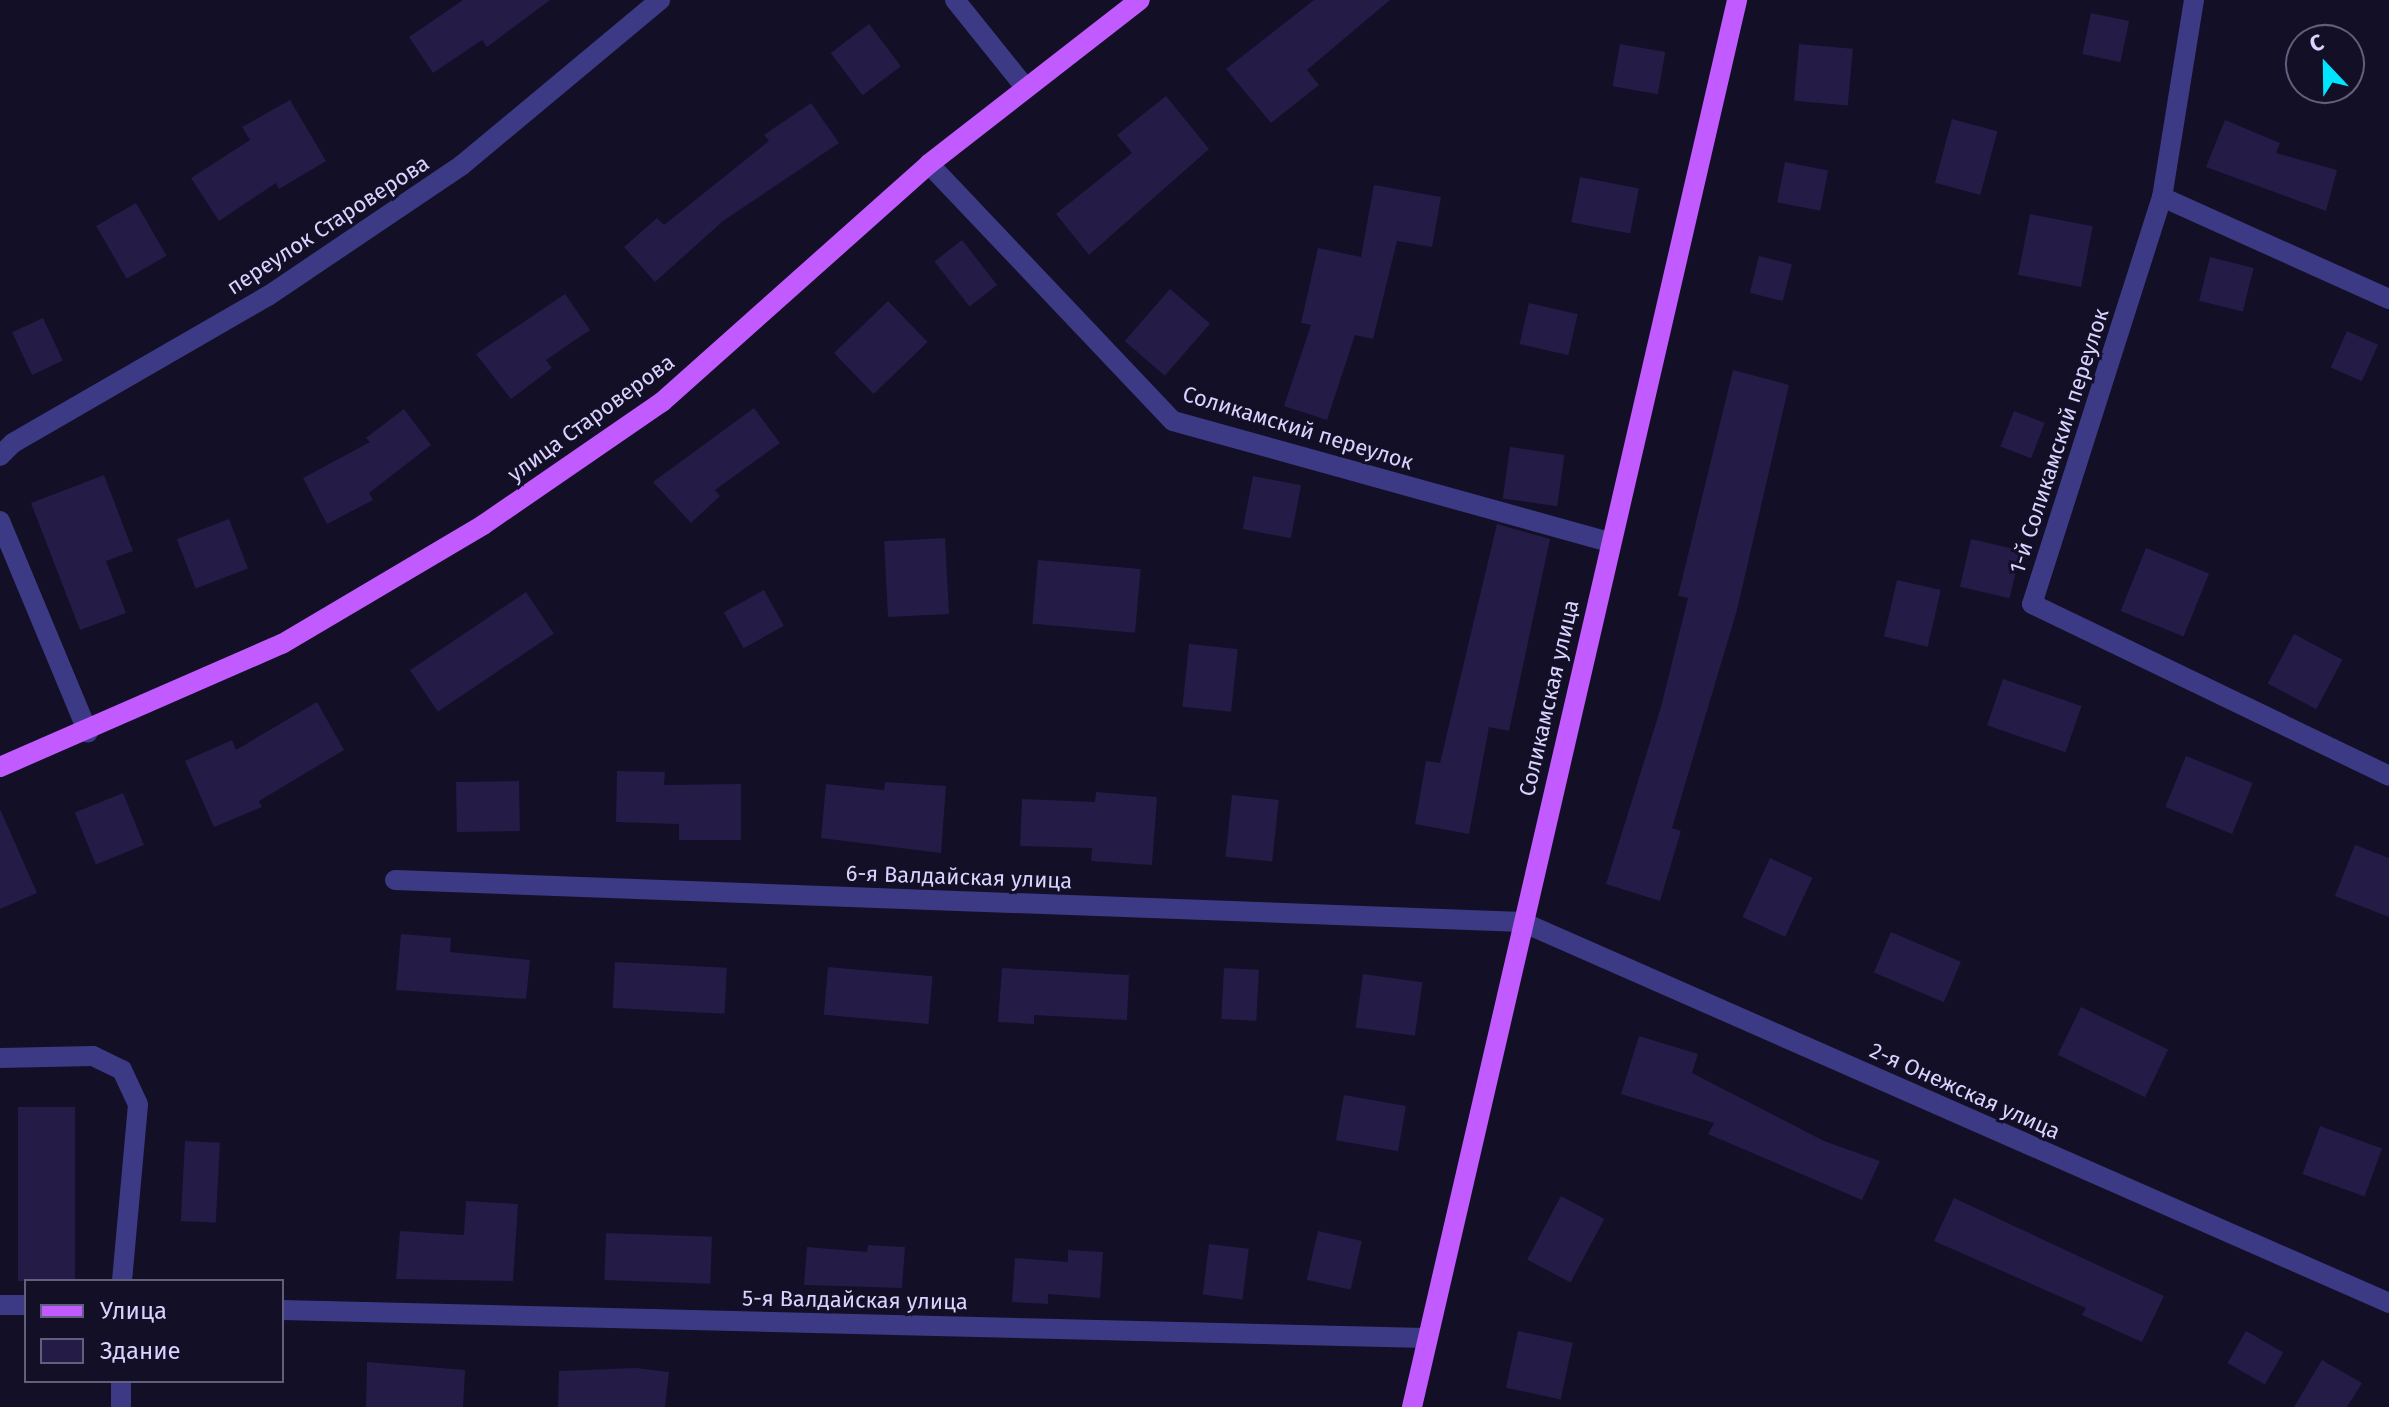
<!DOCTYPE html>
<meta charset="utf-8">
<style>
body{margin:0}
#map{position:relative;width:2389px;height:1407px;overflow:hidden;background:#130f26;font-family:"Fira Sans",sans-serif}
div>[style]{position:absolute}
.building>*{inset:0;background:#241b47;transform-origin:0 0}
.minor>*{height:20px;margin:-10px;padding:0 10px;transform-origin:10px;border-radius:10px;background:#3d3a85}
.primary>*{height:20px;margin:-10px;padding:0 10px;transform-origin:10px;border-radius:10px;background:#c25bff}
span{translate:-50% -50%;white-space:nowrap;text-align:center;line-height:1.15;-webkit-text-stroke:6px #130f26;paint-order:stroke}
.street-label{font-size:22px;color:#d9d4ff}
.legend{position:absolute;left:24px;top:1279px;width:260px;height:104px;box-sizing:border-box;background:#130f26;border:2px solid #625e7d;margin:0;padding:10px 14px;list-style:none;font-size:24px;color:#d9d4ff}
.legend li{display:flex;align-items:center;gap:16px;height:40px}
.legend b{width:40px;border:2px solid #625e7d}
.north{position:absolute;left:2285px;top:24px;width:80px;height:80px;box-sizing:border-box;background:#130f26;border:2px solid #625e7d;border-radius:50%;rotate:338deg;font-size:22px;font-weight:700;line-height:32px;text-align:center;color:#d9d4ff}
.north::after{content:'';display:block;margin:auto;width:28px;height:36px;background:#00e5ff;clip-path:polygon(50% 0,100% 100%,50% 72%,0 100%)}
</style>
<div id="map">
<div class="building">
<i style="clip-path:polygon(463px 0,550px 0,487px 47px,482px 40px,433px 73px,409px 37px)"></i>
<i style="clip-path:polygon(1314px 0,1390px 0,1307px 70px,1319px 85px,1271px 123px,1226px 69px)"></i>
<i style="left:2091px;top:13px;width:39px;height:42px;rotate:12deg"></i>
<i style="left:869px;top:24px;width:53px;height:48px;rotate:53deg"></i>
<i style="left:1620px;top:44px;width:46px;height:43px;rotate:10deg"></i>
<i style="left:1799px;top:44px;width:54px;height:57px;rotate:5deg"></i>
<i style="clip-path:polygon(1166px 96px,1209px 149px,1089px 255px,1056px 214px,1132px 153px,1117px 135px)"></i>
<i style="clip-path:polygon(290px 100px,326px 161px,279px 189px,276px 183px,219px 221px,191px 178px,250px 140px,242px 127px)"></i>
<i style="clip-path:polygon(811px 103px,839px 143px,723px 221px,655px 282px,624px 247px,657px 218px,664px 225px,769px 141px,764px 135px)"></i>
<i style="left:1952px;top:119px;width:47px;height:66px;rotate:15deg"></i>
<i style="clip-path:polygon(2225px 120px,2280px 143px,2276px 153px,2337px 170px,2326px 211px,2206px 167px)"></i>
<i style="left:1785px;top:162px;width:44px;height:41px;rotate:11deg"></i>
<i style="left:1580px;top:177px;width:60px;height:46px;rotate:11deg"></i>
<i style="clip-path:polygon(1374px 185px,1441px 197px,1432px 247px,1397px 241px,1373px 339px,1355px 335px,1327px 420px,1284px 406px,1311px 325px,1301px 323px,1318px 248px,1361px 257px)"></i>
<i style="left:136px;top:203px;width:61px;height:46px;rotate:60deg"></i>
<i style="left:2030px;top:214px;width:64px;height:62px;rotate:11deg"></i>
<i style="left:962px;top:240px;width:57px;height:35px;rotate:52deg"></i>
<i style="left:1759px;top:256px;width:34px;height:38px;rotate:14deg"></i>
<i style="left:2210px;top:257px;width:45px;height:45px;rotate:14deg"></i>
<i style="left:1170px;top:289px;width:53px;height:69px;rotate:41deg"></i>
<i style="clip-path:polygon(565px 294px,590px 330px,546px 360px,552px 368px,511px 399px,476px 354px)"></i>
<i style="left:888px;top:301px;width:57px;height:75px;rotate:46deg"></i>
<i style="left:1529px;top:303px;width:50px;height:42px;rotate:13deg"></i>
<i style="left:43px;top:318px;width:47px;height:34px;rotate:65deg"></i>
<i style="left:2347px;top:331px;width:34px;height:40px;rotate:24deg"></i>
<i style="clip-path:polygon(1733px 370px,1789px 385px,1737px 610px,1672px 828px,1681px 831px,1660px 901px,1606px 884px,1661px 707px,1688px 598px,1678px 596px)"></i>
<i style="clip-path:polygon(754px 408px,780px 443px,715px 490px,720px 496px,691px 523px,653px 482px)"></i>
<i style="clip-path:polygon(404px 409px,431px 445px,369px 493px,373px 500px,327px 524px,303px 478px,370px 442px,366px 438px)"></i>
<i style="left:2014px;top:411px;width:33px;height:38px;rotate:21deg"></i>
<i style="left:1510px;top:447px;width:55px;height:52px;rotate:8deg"></i>
<i style="clip-path:polygon(104px 475px,133px 551px,106px 561px,126px 613px,80px 630px,31px 503px)"></i>
<i style="left:1253px;top:476px;width:49px;height:54px;rotate:11deg"></i>
<i style="left:229px;top:519px;width:53px;height:56px;rotate:69deg"></i>
<i style="clip-path:polygon(1497px 524px,1550px 539px,1509px 731px,1489px 727px,1469px 834px,1415px 824px,1426px 761px,1440px 763px)"></i>
<i style="left:945px;top:538px;width:76px;height:61px;rotate:87deg"></i>
<i style="left:1971px;top:539px;width:51px;height:49px;rotate:13deg"></i>
<i style="left:2146px;top:548px;width:68px;height:68px;rotate:22deg"></i>
<i style="left:1038px;top:560px;width:103px;height:64px;rotate:5deg"></i>
<i style="left:1897px;top:580px;width:45px;height:58px;rotate:13deg"></i>
<i style="left:764px;top:590px;width:41px;height:46px;rotate:61deg"></i>
<i style="left:526px;top:592px;width:50px;height:140px;rotate:56deg"></i>
<i style="left:2294px;top:634px;width:55px;height:56px;rotate:28deg"></i>
<i style="left:1189px;top:644px;width:49px;height:63px;rotate:6deg"></i>
<i style="left:2003px;top:679px;width:83px;height:49px;rotate:19deg"></i>
<i style="clip-path:polygon(317px 702px,344px 750px,259px 801px,262px 807px,214px 827px,185px 761px,232px 740px,236px 750px)"></i>
<i style="left:2186px;top:756px;width:72px;height:55px;rotate:22deg"></i>
<i style="clip-path:polygon(617px 771px,665px 772px,664px 785px,741px 784px,741px 840px,679px 840px,679px 824px,616px 822px)"></i>
<i style="left:519px;top:781px;width:50px;height:63px;rotate:89deg"></i>
<i style="clip-path:polygon(885px 782px,946px 786px,941px 853px,821px 838px,826px 784px,884px 790px)"></i>
<i style="clip-path:polygon(1096px 792px,1157px 797px,1152px 865px,1091px 861px,1092px 848px,1020px 846px,1022px 799px,1095px 802px)"></i>
<i style="left:123px;top:793px;width:56px;height:52px;rotate:68deg"></i>
<i style="left:1232px;top:795px;width:47px;height:62px;rotate:6deg"></i>
<i style="clip-path:polygon(0 809px,37px 893px,0 909px)"></i>
<i style="clip-path:polygon(2355px 845px,2389px 858px,2389px 917px,2335px 896px)"></i>
<i style="left:1770px;top:858px;width:47px;height:65px;rotate:25deg"></i>
<i style="left:1891px;top:932px;width:76px;height:44px;rotate:23deg"></i>
<i style="clip-path:polygon(401px 934px,451px 938px,450px 952px,530px 960px,526px 999px,396px 990px)"></i>
<i style="left:615px;top:962px;width:112px;height:46px;rotate:3deg"></i>
<i style="left:828px;top:967px;width:105px;height:48px;rotate:5deg"></i>
<i style="clip-path:polygon(1002px 968px,1129px 975px,1127px 1020px,1034px 1015px,1034px 1024px,998px 1022px)"></i>
<i style="left:1224px;top:968px;width:35px;height:51px;rotate:3deg"></i>
<i style="left:1363px;top:974px;width:60px;height:54px;rotate:8deg"></i>
<i style="left:2081px;top:1007px;width:97px;height:53px;rotate:26deg"></i>
<i style="clip-path:polygon(1639px 1036px,1698px 1054px,1692px 1073px,1824px 1141px,1880px 1161px,1862px 1200px,1708px 1134px,1714px 1123px,1621px 1094px)"></i>
<i style="left:1344px;top:1095px;width:63px;height:46px;rotate:10deg"></i>
<i style="left:18px;top:1107px;width:57px;height:174px"></i>
<i style="left:2320px;top:1126px;width:66px;height:51px;rotate:20deg"></i>
<i style="left:185px;top:1141px;width:35px;height:80px;rotate:3deg"></i>
<i style="left:1561px;top:1196px;width:49px;height:72px;rotate:28deg"></i>
<i style="clip-path:polygon(1954px 1198px,2164px 1296px,2142px 1342px,2082px 1315px,2086px 1308px,1934px 1241px)"></i>
<i style="clip-path:polygon(466px 1201px,518px 1204px,513px 1281px,396px 1279px,400px 1231px,464px 1235px)"></i>
<i style="left:1318px;top:1231px;width:45px;height:50px;rotate:13deg"></i>
<i style="left:606px;top:1233px;width:106px;height:47px;rotate:2deg"></i>
<i style="left:1209px;top:1244px;width:40px;height:51px;rotate:7deg"></i>
<i style="clip-path:polygon(868px 1245px,905px 1247px,902px 1288px,804px 1285px,807px 1247px,867px 1252px)"></i>
<i style="clip-path:polygon(1068px 1250px,1103px 1252px,1100px 1298px,1048px 1294px,1048px 1304px,1012px 1302px,1015px 1258px,1068px 1262px)"></i>
<i style="left:1518px;top:1331px;width:56px;height:58px;rotate:12deg"></i>
<i style="left:2246px;top:1331px;width:43px;height:37px;rotate:30deg"></i>
<i style="clip-path:polygon(2322px 1360px,2362px 1383px,2347px 1407px,2294px 1407px)"></i>
<i style="clip-path:polygon(367px 1362px,465px 1370px,463px 1407px,366px 1407px)"></i>
<i style="clip-path:polygon(636px 1368px,669px 1372px,665px 1407px,558px 1407px,559px 1371px)"></i>
</div>
<div class="minor">
<i style="left:955px;top:0;width:112px;rotate:51.2deg"></i>
<i style="left:2194px;top:0;width:200px;rotate:99.2deg"></i>
<i style="left:2162px;top:197px;width:427px;rotate:107.7deg"></i>
<i style="left:2032px;top:604px;width:396px;rotate:25.7deg"></i>
<i style="left:929px;top:164px;width:354px;rotate:46.5deg"></i>
<i style="left:1173px;top:421px;width:453px;rotate:15.5deg"></i>
<i style="left:2162px;top:197px;width:249px;rotate:24.2deg"></i>
<i style="left:0;top:456px;width:18px;rotate:-45deg"></i>
<i style="left:13px;top:443px;width:294px;rotate:-30deg"></i>
<i style="left:268px;top:296px;width:234px;rotate:-34deg"></i>
<i style="left:462px;top:165px;width:258px;rotate:-39.8deg"></i>
<i style="left:0;top:521px;width:229px;rotate:67.4deg"></i>
<i style="left:395px;top:880px;width:1128px;rotate:2.13deg"></i>
<i style="left:1522px;top:922px;width:947px;rotate:23.72deg"></i>
<i style="left:0;top:1058px;width:93px;rotate:-1.2deg"></i>
<i style="left:93px;top:1056px;width:32px;rotate:26deg"></i>
<i style="left:122px;top:1070px;width:38px;rotate:65deg"></i>
<i style="left:138px;top:1105px;width:177px;rotate:95.2deg"></i>
<i style="left:0;top:1305px;width:26px"></i>
<i style="left:282px;top:1310px;width:1144px;rotate:1.4deg"></i>
<i style="left:121px;top:1381px;width:26px;rotate:90deg"></i>
</div>
<div class="primary">
<i style="left:0;top:767px;width:308px;rotate:-23.6deg"></i>
<i style="left:282px;top:644px;width:234px;rotate:-30.6deg"></i>
<i style="left:483px;top:525px;width:217px;rotate:-34.5deg"></i>
<i style="left:662px;top:402px;width:358px;rotate:-41.7deg"></i>
<i style="left:929px;top:164px;width:267px;rotate:-37.9deg"></i>
<i style="left:1412px;top:1407px;width:1444px;rotate:-76.99deg"></i>
</div>
<div class="street-label">
<span style="left:328px;top:225px;rotate:-33deg">переулок Староверова</span>
<span style="left:591px;top:418px;rotate:-36deg">улица Староверова</span>
<span style="left:1298px;top:428px;rotate:17deg">Соликамский переулок</span>
<span style="left:2059px;top:441px;rotate:-72deg">1-й Соликамский переулок</span>
<span style="left:1549px;top:698px;rotate:-77deg">Соликамская улица</span>
<span style="left:959px;top:877px;rotate:2deg">6-я Валдайская улица</span>
<span style="left:1965px;top:1091px;rotate:24deg">2-я Онежская улица</span>
<span style="left:855px;top:1300px;rotate:1deg">5-я Валдайская улица</span>
</div>
<ul class="legend">
<li><b style="height:10px;background:#c25bff"></b>Улица</li>
<li><b style="height:22px;background:#241b47"></b>Здание</li>
</ul>
<div class="north">С</div>
</div>
